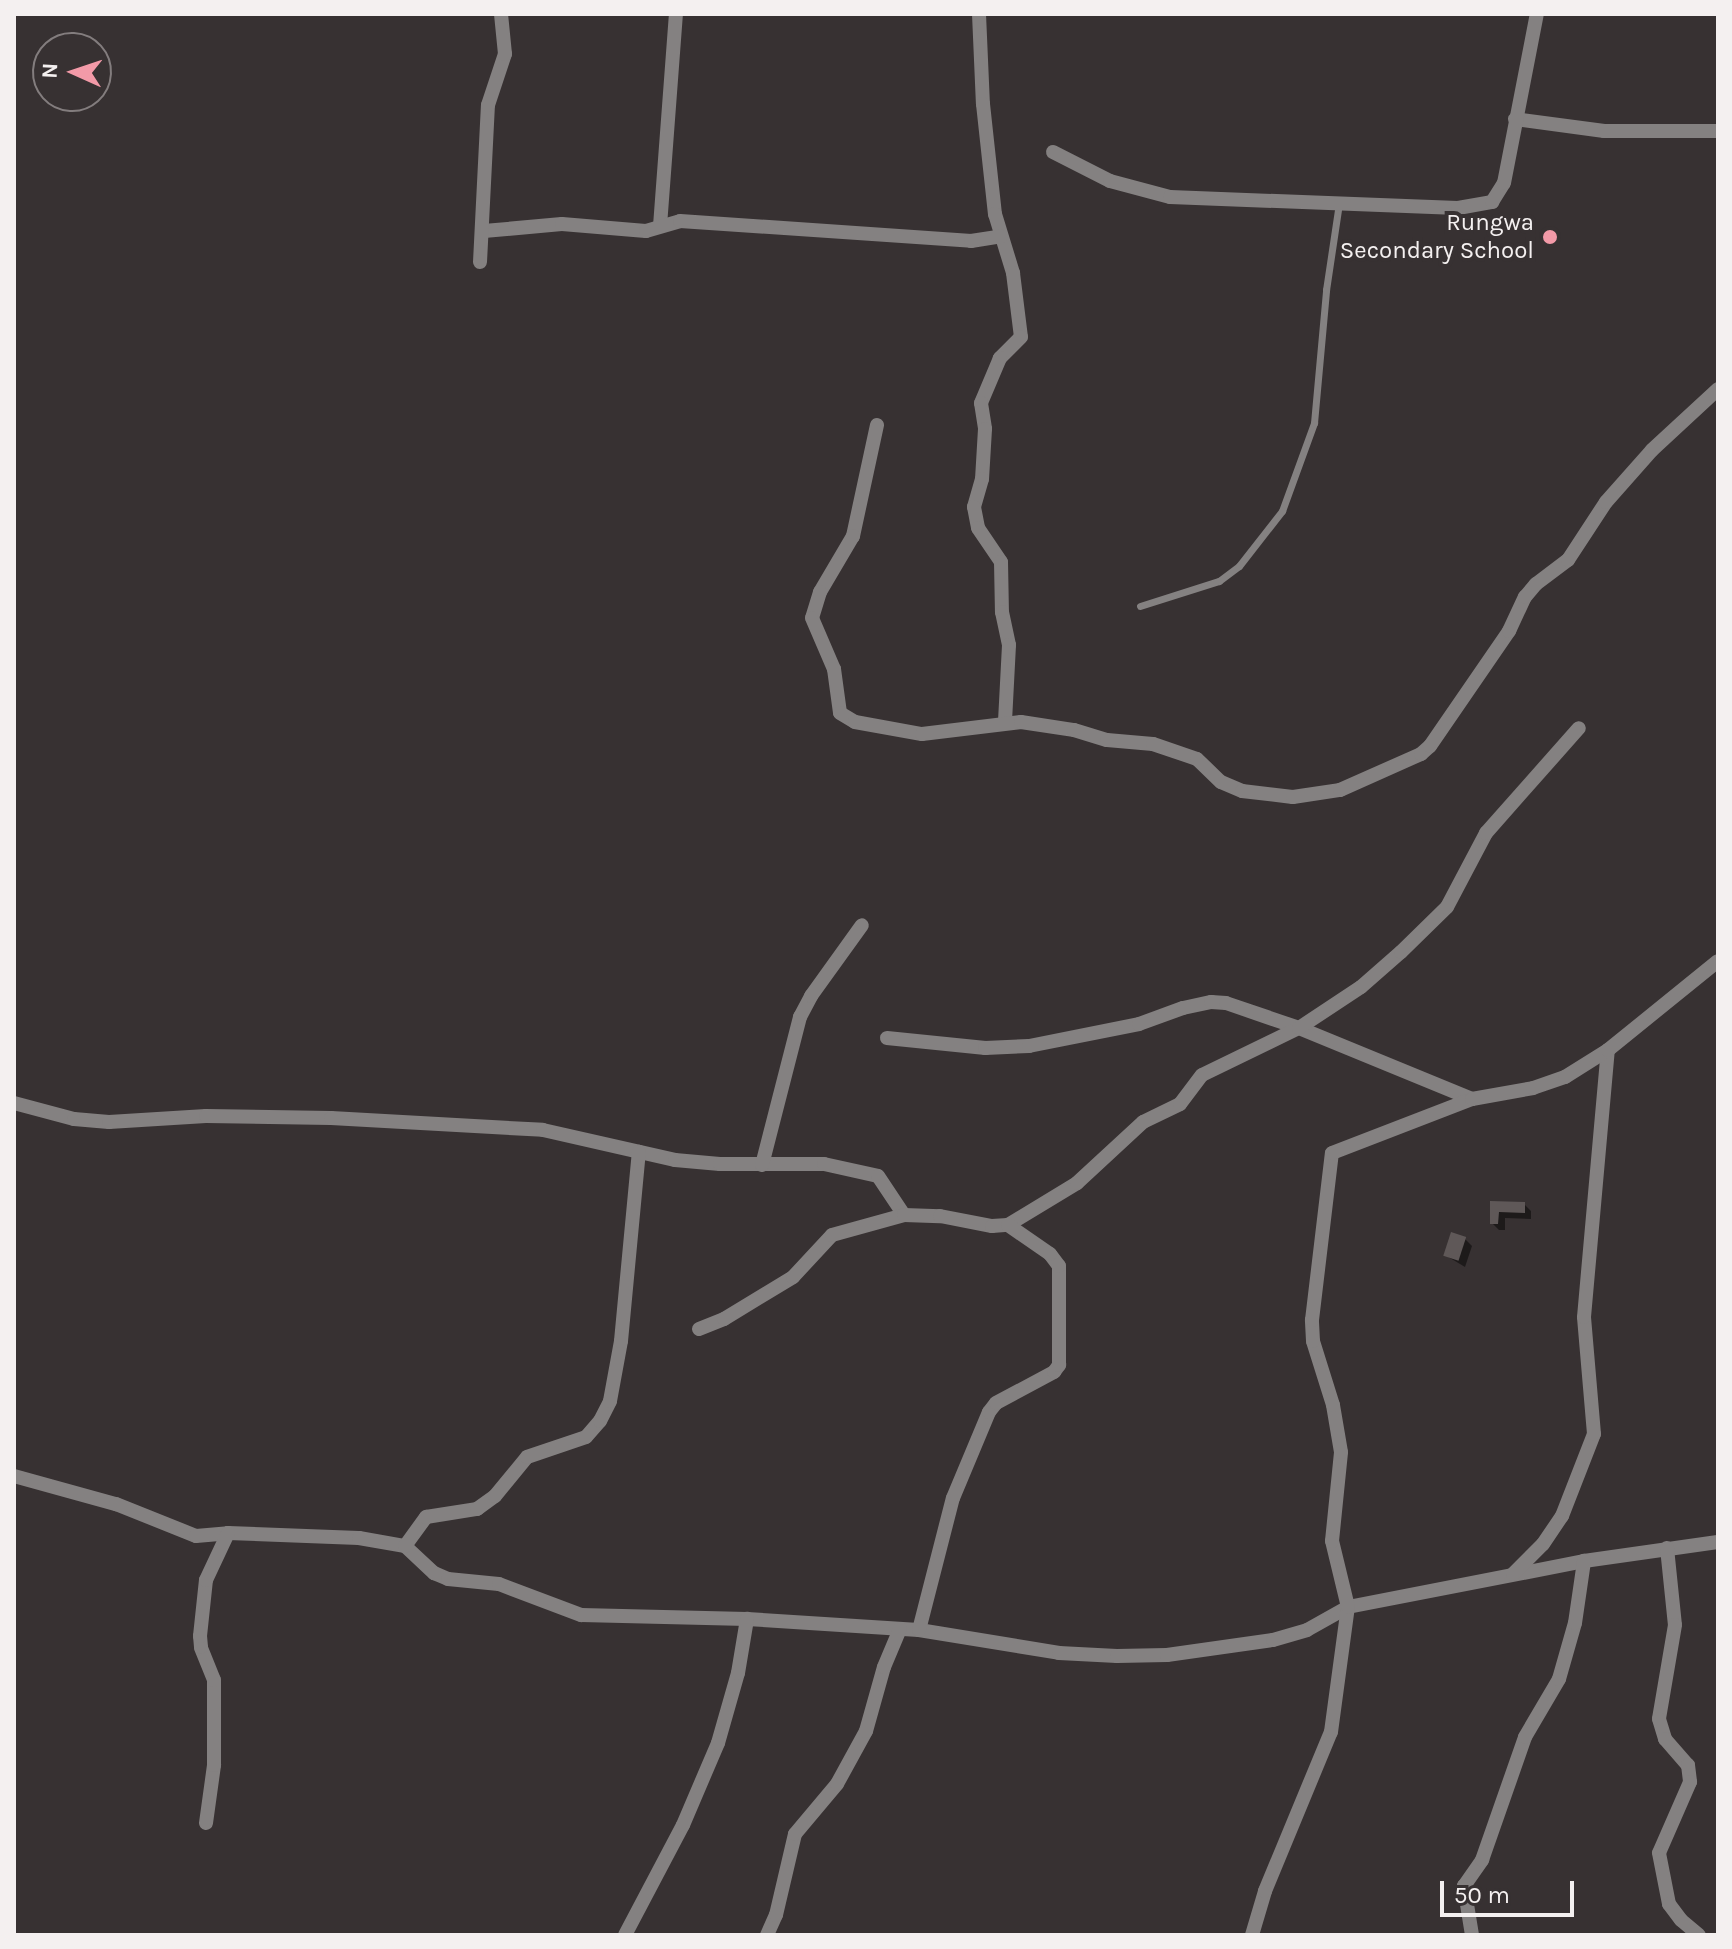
<!DOCTYPE html>
<style>
body{margin:0}
#map{position:relative;width:1732px;height:1949px;overflow:hidden;background:#373132;font-family:Karla,sans-serif}
div>[style]{position:absolute}
.shadow>*{inset:0;background:#0007}
.building>*{inset:0;background:#5f5858;transform-origin:0 0}
.service>*{height:7px;margin:-3.5px;padding:0 3.5px;transform-origin:3.5px;border-radius:3.5px;background:#848181}
.minor>*{height:14px;margin:-7px;padding:0 7px;transform-origin:7px;border-radius:7px;background:#848181}
.dots>*{width:22px;height:22px;translate:-50% -50%;box-sizing:border-box;border:4px solid #373132;border-radius:50%}
span{translate:-50% -50%;white-space:nowrap;text-align:center;line-height:1.15;-webkit-text-stroke:8px #373132;paint-order:stroke}
.poi-label{font-size:24px;color:#f4f0f0}
.right{translate:-100% -50%;text-align:right}
.frame{position:absolute;inset:0;border:16px solid #f4f0f0;pointer-events:none}
.north{position:absolute;left:32px;top:32px;width:80px;height:80px;box-sizing:border-box;background:#373132;border:2px solid #837d7e;border-radius:50%;rotate:273deg;font-size:22px;font-weight:700;line-height:32px;text-align:center;color:#f4f0f0}
.north::after{content:'';display:block;margin:auto;width:28px;height:36px;background:#f39aa8;clip-path:polygon(50% 0,100% 100%,50% 72%,0 100%)}
.scale{position:absolute;left:1440px;top:1881px;width:134px;height:36px;box-sizing:border-box;border:4px solid #f4f0f0;border-top:0;padding-left:10px;font-size:24px;line-height:28px;white-space:nowrap;color:#f4f0f0;-webkit-text-stroke:6px #373132;paint-order:stroke}
</style>
<div id="map">
<div class="shadow">
<i style="clip-path:polygon(1492px 1204px,1524px 1204px,1531px 1211px,1531px 1219px,1505px 1218px,1505px 1230px,1499px 1230px,1492px 1223px)"></i>
<i style="clip-path:polygon(1465px 1239px,1472px 1246px,1465px 1267px,1445px 1255px)"></i>
</div>
<div class="building">
<i style="clip-path:polygon(1490px 1201px,1525px 1202px,1525px 1213px,1499px 1212px,1498px 1224px,1490px 1224px)"></i>
<i style="left:1451px;top:1232px;width:16px;height:25px;rotate:18deg"></i>
</div>
<div class="service">
<i style="left:1140px;top:606px;width:83px;rotate:-17.6deg"></i>
<i style="left:1219px;top:581px;width:25px;rotate:-37deg"></i>
<i style="left:1239px;top:566px;width:70px;rotate:-52deg"></i>
<i style="left:1282px;top:511px;width:94px;rotate:-70deg"></i>
<i style="left:1314px;top:423px;width:134px;rotate:-84.8deg"></i>
<i style="left:1326px;top:290px;width:88px;rotate:-81.5deg"></i>
</div>
<div class="minor">
<i style="left:979px;top:14px;width:90px;rotate:87.5deg"></i>
<i style="left:983px;top:104px;width:111px;rotate:83.8deg"></i>
<i style="left:995px;top:214px;width:62px;rotate:73deg"></i>
<i style="left:1013px;top:273px;width:64px;rotate:82.9deg"></i>
<i style="left:1021px;top:337px;width:30px;rotate:135deg"></i>
<i style="left:1000px;top:358px;width:49px;rotate:112.9deg"></i>
<i style="left:981px;top:403px;width:26px;rotate:81deg"></i>
<i style="left:985px;top:429px;width:50px;rotate:93.4deg"></i>
<i style="left:982px;top:479px;width:29px;rotate:106deg"></i>
<i style="left:974px;top:507px;width:21px;rotate:79deg"></i>
<i style="left:978px;top:528px;width:41px;rotate:55.9deg"></i>
<i style="left:1001px;top:562px;width:50px;rotate:88.9deg"></i>
<i style="left:1002px;top:612px;width:34px;rotate:78deg"></i>
<i style="left:1009px;top:645px;width:77px;rotate:93deg"></i>
<i style="left:1515px;top:119px;width:90px;rotate:7.7deg"></i>
<i style="left:1604px;top:131px;width:114px"></i>
<i style="left:1053px;top:152px;width:64px;rotate:27deg"></i>
<i style="left:1110px;top:181px;width:62px;rotate:14.9deg"></i>
<i style="left:1170px;top:197px;width:288px;rotate:2.2deg"></i>
<i style="left:1458px;top:208px;width:35px;rotate:-10deg"></i>
<i style="left:1492px;top:202px;width:22px;rotate:-58deg"></i>
<i style="left:1504px;top:183px;width:172px;rotate:-79deg"></i>
<i style="left:660px;top:226px;width:213px;rotate:-85.7deg"></i>
<i style="left:484px;top:231px;width:78px;rotate:-5.1deg"></i>
<i style="left:562px;top:224px;width:84px;rotate:4.8deg"></i>
<i style="left:646px;top:231px;width:35px;rotate:-16deg"></i>
<i style="left:680px;top:221px;width:292px;rotate:3.9deg"></i>
<i style="left:971px;top:241px;width:30px;rotate:-9deg"></i>
<i style="left:480px;top:262px;width:157px;rotate:-87.1deg"></i>
<i style="left:488px;top:105px;width:54px;rotate:-71.6deg"></i>
<i style="left:505px;top:54px;width:40px;rotate:-95.7deg"></i>
<i style="left:877px;top:425px;width:114px;rotate:102.2deg"></i>
<i style="left:853px;top:536px;width:65px;rotate:120.5deg"></i>
<i style="left:820px;top:592px;width:27px;rotate:107deg"></i>
<i style="left:812px;top:618px;width:56px;rotate:66.7deg"></i>
<i style="left:834px;top:669px;width:44px;rotate:82.2deg"></i>
<i style="left:840px;top:713px;width:17px;rotate:31deg"></i>
<i style="left:855px;top:722px;width:68px;rotate:10.2deg"></i>
<i style="left:922px;top:734px;width:100px;rotate:-6.9deg"></i>
<i style="left:1021px;top:722px;width:54px;rotate:8.6deg"></i>
<i style="left:1074px;top:730px;width:34px;rotate:17deg"></i>
<i style="left:1107px;top:740px;width:46px;rotate:5deg"></i>
<i style="left:1153px;top:744px;width:46px;rotate:18.8deg"></i>
<i style="left:1197px;top:759px;width:33px;rotate:44deg"></i>
<i style="left:1221px;top:782px;width:23px;rotate:23deg"></i>
<i style="left:1242px;top:791px;width:51px;rotate:6.7deg"></i>
<i style="left:1293px;top:797px;width:48px;rotate:-8.5deg"></i>
<i style="left:1340px;top:790px;width:89px;rotate:-24deg"></i>
<i style="left:1421px;top:754px;width:12px;rotate:-42deg"></i>
<i style="left:1430px;top:746px;width:140px;rotate:-55.5deg"></i>
<i style="left:1509px;top:631px;width:38px;rotate:-65deg"></i>
<i style="left:1525px;top:597px;width:17px;rotate:-50deg"></i>
<i style="left:1536px;top:584px;width:40px;rotate:-37deg"></i>
<i style="left:1568px;top:560px;width:69px;rotate:-56.8deg"></i>
<i style="left:1606px;top:502px;width:69px;rotate:-48.5deg"></i>
<i style="left:1652px;top:450px;width:90px;rotate:-42.7deg"></i>
<i style="left:887px;top:1038px;width:99px;rotate:5.8deg"></i>
<i style="left:985px;top:1048px;width:44px;rotate:-2.6deg"></i>
<i style="left:1029px;top:1046px;width:112px;rotate:-11.3deg"></i>
<i style="left:1139px;top:1024px;width:47px;rotate:-20deg"></i>
<i style="left:1183px;top:1008px;width:29px;rotate:-12deg"></i>
<i style="left:1211px;top:1002px;width:15px;rotate:4deg"></i>
<i style="left:1226px;top:1003px;width:77px;rotate:18.9deg"></i>
<i style="left:1299px;top:1028px;width:187px;rotate:22.3deg"></i>
<i style="left:14px;top:1103px;width:62px;rotate:14.9deg"></i>
<i style="left:74px;top:1119px;width:35px;rotate:5deg"></i>
<i style="left:109px;top:1122px;width:97px;rotate:-3.5deg"></i>
<i style="left:206px;top:1116px;width:125px;rotate:0.9deg"></i>
<i style="left:331px;top:1118px;width:212px;rotate:3.2deg"></i>
<i style="left:543px;top:1130px;width:135px;rotate:12.8deg"></i>
<i style="left:675px;top:1160px;width:45px;rotate:5.1deg"></i>
<i style="left:720px;top:1164px;width:104px"></i>
<i style="left:824px;top:1164px;width:55px;rotate:12.5deg"></i>
<i style="left:878px;top:1176px;width:47px;rotate:56.3deg"></i>
<i style="left:762px;top:1165px;width:153px;rotate:-75.6deg"></i>
<i style="left:800px;top:1017px;width:24px;rotate:-62deg"></i>
<i style="left:811px;top:996px;width:87px;rotate:-54.3deg"></i>
<i style="left:699px;top:1329px;width:27px;rotate:-22deg"></i>
<i style="left:724px;top:1319px;width:81px;rotate:-31.3deg"></i>
<i style="left:793px;top:1277px;width:57px;rotate:-47.1deg"></i>
<i style="left:832px;top:1235px;width:75px;rotate:-15.5deg"></i>
<i style="left:904px;top:1215px;width:36px;rotate:2deg"></i>
<i style="left:940px;top:1216px;width:53px;rotate:10.9deg"></i>
<i style="left:992px;top:1226px;width:16px;rotate:-4deg"></i>
<i style="left:1008px;top:1225px;width:81px;rotate:-31.3deg"></i>
<i style="left:1077px;top:1183px;width:90px;rotate:-42.7deg"></i>
<i style="left:1143px;top:1122px;width:41px;rotate:-25.9deg"></i>
<i style="left:1180px;top:1104px;width:36px;rotate:-53deg"></i>
<i style="left:1202px;top:1075px;width:108px;rotate:-25.9deg"></i>
<i style="left:1299px;top:1028px;width:74px;rotate:-33.5deg"></i>
<i style="left:1361px;top:987px;width:53px;rotate:-41.2deg"></i>
<i style="left:1401px;top:952px;width:64px;rotate:-44.4deg"></i>
<i style="left:1447px;top:907px;width:84px;rotate:-62.2deg"></i>
<i style="left:1486px;top:833px;width:140px;rotate:-48.5deg"></i>
<i style="left:14px;top:1476px;width:106px;rotate:15.4deg"></i>
<i style="left:116px;top:1504px;width:86px;rotate:21.8deg"></i>
<i style="left:196px;top:1536px;width:32px;rotate:-5deg"></i>
<i style="left:228px;top:1533px;width:131px;rotate:2.2deg"></i>
<i style="left:359px;top:1538px;width:47px;rotate:9.9deg"></i>
<i style="left:405px;top:1546px;width:40px;rotate:43deg"></i>
<i style="left:434px;top:1573px;width:15px;rotate:23deg"></i>
<i style="left:448px;top:1579px;width:51px;rotate:5.6deg"></i>
<i style="left:499px;top:1584px;width:88px;rotate:20.7deg"></i>
<i style="left:581px;top:1615px;width:166px;rotate:1.4deg"></i>
<i style="left:747px;top:1619px;width:172px;rotate:3.7deg"></i>
<i style="left:919px;top:1630px;width:142px;rotate:9.3deg"></i>
<i style="left:1059px;top:1653px;width:58px;rotate:3deg"></i>
<i style="left:1117px;top:1656px;width:50px;rotate:-1.1deg"></i>
<i style="left:1167px;top:1655px;width:107px;rotate:-8.1deg"></i>
<i style="left:1273px;top:1640px;width:35px;rotate:-16deg"></i>
<i style="left:1307px;top:1630px;width:47px;rotate:-29.3deg"></i>
<i style="left:1348px;top:1607px;width:240px;rotate:-11deg"></i>
<i style="left:1584px;top:1561px;width:135px;rotate:-8.1deg"></i>
<i style="left:405px;top:1546px;width:36px;rotate:-54deg"></i>
<i style="left:426px;top:1517px;width:52px;rotate:-8.9deg"></i>
<i style="left:477px;top:1509px;width:22px;rotate:-36deg"></i>
<i style="left:495px;top:1496px;width:50px;rotate:-50.6deg"></i>
<i style="left:527px;top:1457px;width:62px;rotate:-18.7deg"></i>
<i style="left:586px;top:1437px;width:21px;rotate:-49deg"></i>
<i style="left:600px;top:1421px;width:22px;rotate:-63deg"></i>
<i style="left:610px;top:1401px;width:61px;rotate:-79.6deg"></i>
<i style="left:621px;top:1341px;width:190px;rotate:-84.6deg"></i>
<i style="left:1667px;top:1548px;width:77px;rotate:84.1deg"></i>
<i style="left:1675px;top:1625px;width:95px;rotate:99.7deg"></i>
<i style="left:1659px;top:1719px;width:21px;rotate:73deg"></i>
<i style="left:1665px;top:1739px;width:35px;rotate:49deg"></i>
<i style="left:1688px;top:1765px;width:17px;rotate:83deg"></i>
<i style="left:1690px;top:1782px;width:77px;rotate:113.6deg"></i>
<i style="left:1659px;top:1853px;width:52px;rotate:78.9deg"></i>
<i style="left:1669px;top:1904px;width:20px;rotate:53deg"></i>
<i style="left:1681px;top:1920px;width:23px;rotate:40deg"></i>
<i style="left:1513px;top:1574px;width:42px;rotate:-45deg"></i>
<i style="left:1543px;top:1544px;width:34px;rotate:-56deg"></i>
<i style="left:1562px;top:1516px;width:88px;rotate:-68.7deg"></i>
<i style="left:1594px;top:1434px;width:117px;rotate:-94.9deg"></i>
<i style="left:1584px;top:1317px;width:268px;rotate:-84.9deg"></i>
<i style="left:919px;top:1630px;width:136px;rotate:-75.6deg"></i>
<i style="left:953px;top:1498px;width:93px;rotate:-67.3deg"></i>
<i style="left:989px;top:1412px;width:11px;rotate:-52deg"></i>
<i style="left:996px;top:1403px;width:66px;rotate:-28.1deg"></i>
<i style="left:1054px;top:1372px;width:9px;rotate:-54deg"></i>
<i style="left:1059px;top:1365px;width:99px;rotate:-90deg"></i>
<i style="left:1059px;top:1266px;width:15px;rotate:-127deg"></i>
<i style="left:1050px;top:1254px;width:51px;rotate:-145.4deg"></i>
<i style="left:206px;top:1823px;width:59px;rotate:-82.1deg"></i>
<i style="left:214px;top:1765px;width:85px;rotate:-90deg"></i>
<i style="left:214px;top:1680px;width:35px;rotate:-112deg"></i>
<i style="left:201px;top:1647px;width:11px;rotate:-95deg"></i>
<i style="left:200px;top:1636px;width:56px;rotate:-83.9deg"></i>
<i style="left:206px;top:1580px;width:52px;rotate:-64.9deg"></i>
<i style="left:625px;top:1935px;width:124px;rotate:-62.2deg"></i>
<i style="left:683px;top:1825px;width:89px;rotate:-66.9deg"></i>
<i style="left:718px;top:1743px;width:73px;rotate:-74.1deg"></i>
<i style="left:738px;top:1673px;width:55px;rotate:-80.5deg"></i>
<i style="left:767px;top:1935px;width:22px;rotate:-66deg"></i>
<i style="left:776px;top:1915px;width:83px;rotate:-76.8deg"></i>
<i style="left:795px;top:1834px;width:65px;rotate:-50deg"></i>
<i style="left:837px;top:1784px;width:60px;rotate:-61.3deg"></i>
<i style="left:866px;top:1731px;width:66px;rotate:-74.3deg"></i>
<i style="left:884px;top:1667px;width:41px;rotate:-67.2deg"></i>
<i style="left:1252px;top:1935px;width:46px;rotate:-73.5deg"></i>
<i style="left:1265px;top:1891px;width:172px;rotate:-67.5deg"></i>
<i style="left:1331px;top:1732px;width:126px;rotate:-82.3deg"></i>
<i style="left:1348px;top:1607px;width:68px;rotate:-103.6deg"></i>
<i style="left:1332px;top:1541px;width:89px;rotate:-84.2deg"></i>
<i style="left:1341px;top:1452px;width:48px;rotate:-99.7deg"></i>
<i style="left:1333px;top:1405px;width:67px;rotate:-107.4deg"></i>
<i style="left:1313px;top:1341px;width:21px;rotate:-93deg"></i>
<i style="left:1312px;top:1320px;width:168px;rotate:-83.2deg"></i>
<i style="left:1332px;top:1153px;width:150px;rotate:-21.1deg"></i>
<i style="left:1472px;top:1099px;width:62px;rotate:-10.2deg"></i>
<i style="left:1533px;top:1088px;width:34px;rotate:-19deg"></i>
<i style="left:1565px;top:1077px;width:51px;rotate:-32.1deg"></i>
<i style="left:1608px;top:1050px;width:141px;rotate:-39deg"></i>
<i style="left:1472px;top:1935px;width:50px;rotate:-99.3deg"></i>
<i style="left:1464px;top:1886px;width:32px;rotate:-55deg"></i>
<i style="left:1482px;top:1860px;width:130px;rotate:-70.7deg"></i>
<i style="left:1525px;top:1737px;width:67px;rotate:-59.6deg"></i>
<i style="left:1559px;top:1679px;width:58px;rotate:-74.1deg"></i>
<i style="left:1575px;top:1623px;width:63px;rotate:-81.7deg"></i>
</div>
<div class="dots">
<i style="left:1550px;top:237px;background:#f39aa8"></i>
</div>
<div class="poi-label">
<span class="right" style="left:1534px;top:237px">Rungwa<br>Secondary School</span>
</div>
<div class="frame"></div>
<div class="north">N</div>
<div class="scale">50 m</div>
</div>
